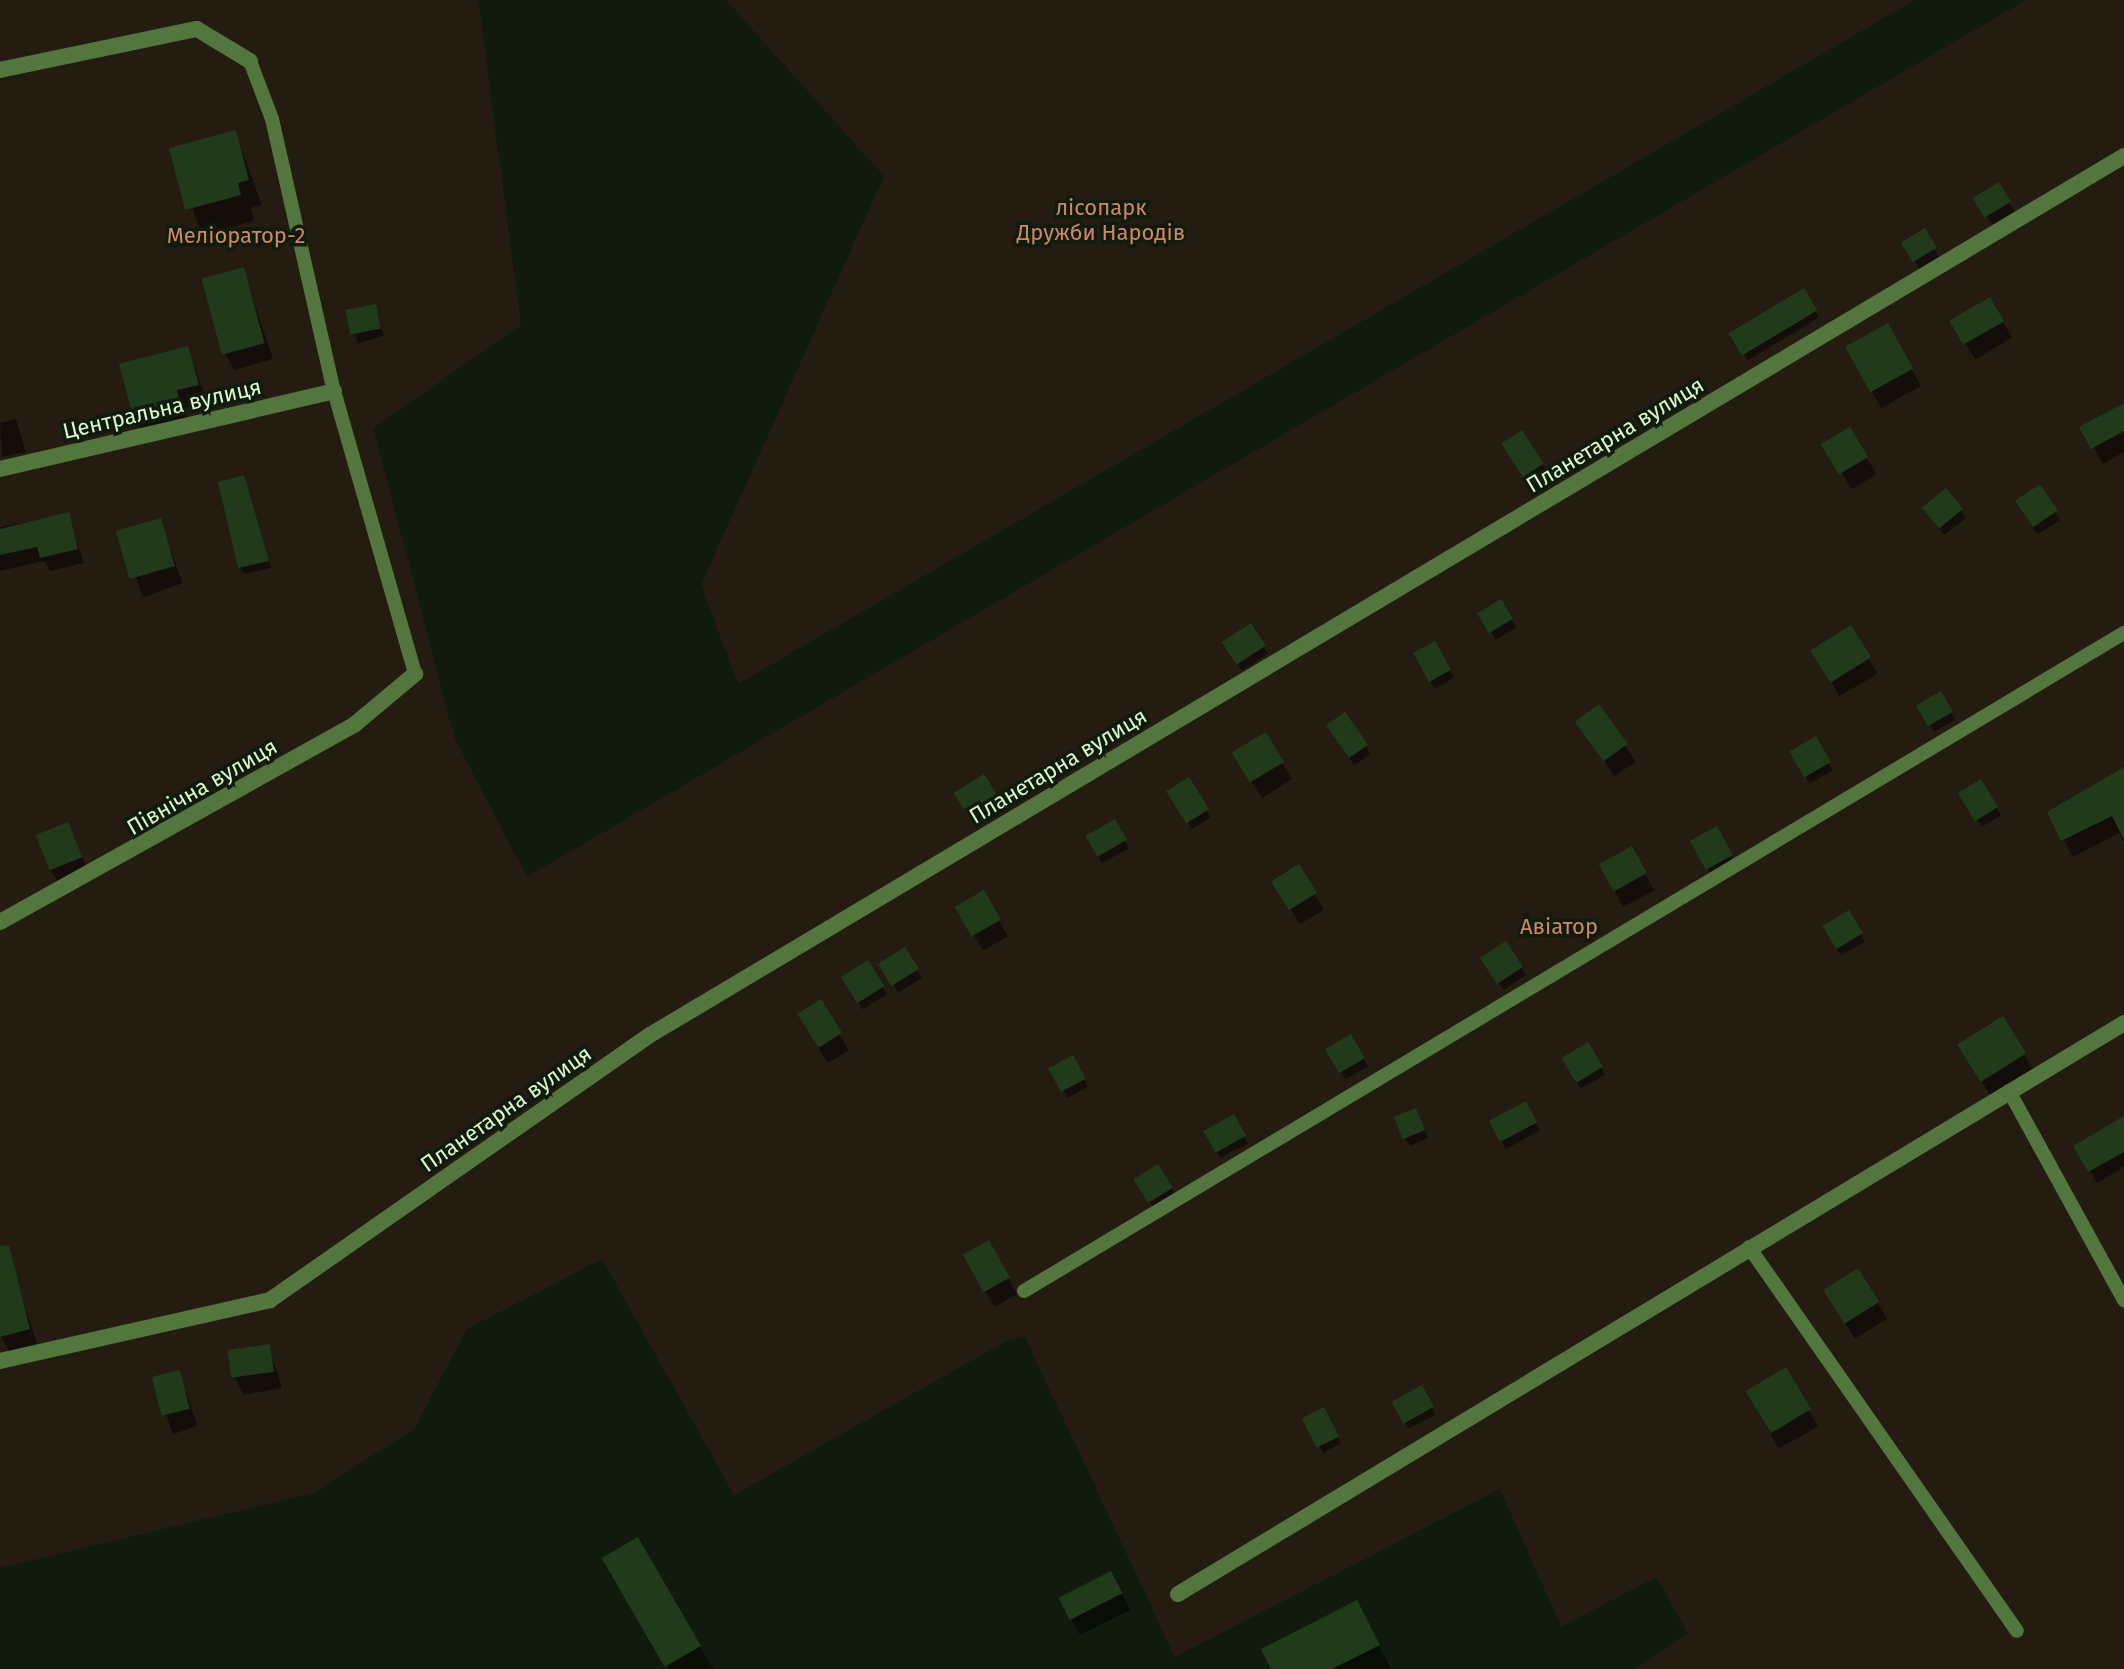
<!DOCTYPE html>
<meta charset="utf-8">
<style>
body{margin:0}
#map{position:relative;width:2124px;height:1669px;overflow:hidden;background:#101b0d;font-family:"Fira Sans",sans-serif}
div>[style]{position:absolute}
.green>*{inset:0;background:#251c11}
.shadow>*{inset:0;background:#0007;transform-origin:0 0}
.building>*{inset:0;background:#213a1b;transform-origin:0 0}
.service>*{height:14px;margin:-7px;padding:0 7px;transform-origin:7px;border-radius:7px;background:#52763d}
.minor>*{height:16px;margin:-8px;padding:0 8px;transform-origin:8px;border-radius:8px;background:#52763d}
span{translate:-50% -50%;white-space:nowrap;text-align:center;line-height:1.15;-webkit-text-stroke:7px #101b0d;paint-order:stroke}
.park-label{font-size:22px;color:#d18862}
.street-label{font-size:22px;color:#dafacd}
</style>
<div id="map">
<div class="green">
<i style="clip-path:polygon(0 0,478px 0,521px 325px,373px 428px,454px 737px,527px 877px,2026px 0,2124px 0,2124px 1669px,1635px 1669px,1688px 1633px,1656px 1577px,1561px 1627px,1500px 1489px,1175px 1657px,1025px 1337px,1006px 1341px,734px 1495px,602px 1259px,467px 1329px,414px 1429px,314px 1493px,0 1568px)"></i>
<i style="clip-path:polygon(726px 0,1915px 0,738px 684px,701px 585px,884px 176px)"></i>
</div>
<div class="shadow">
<i style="clip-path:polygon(235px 132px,262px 205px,251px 208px,254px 221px,202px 235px,171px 149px)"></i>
<i style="left:1998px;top:185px;width:31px;height:26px;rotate:58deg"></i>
<i style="left:1924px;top:231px;width:30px;height:23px;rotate:60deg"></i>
<i style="clip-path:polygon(243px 269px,273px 359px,234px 370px,225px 353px)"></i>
<i style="left:1803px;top:291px;width:31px;height:83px;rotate:59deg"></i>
<i style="left:1989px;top:299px;width:45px;height:43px;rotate:59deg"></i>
<i style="left:375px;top:307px;width:30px;height:27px;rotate:73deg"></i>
<i style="clip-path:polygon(1897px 341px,1921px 386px,1881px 408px,1849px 350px)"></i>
<i style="clip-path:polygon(187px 348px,207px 401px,185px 407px,190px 424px,145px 436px,135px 419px)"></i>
<i style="clip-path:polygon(16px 419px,26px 452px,2px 457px,0 423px)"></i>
<i style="clip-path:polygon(2124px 422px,2124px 452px,2103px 464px,2082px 428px)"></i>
<i style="left:1849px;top:430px;width:52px;height:29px;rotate:58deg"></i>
<i style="clip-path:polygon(1521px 432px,1547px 472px,1530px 484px,1508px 451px)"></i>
<i style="clip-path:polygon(243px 477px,271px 568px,244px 574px,240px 567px)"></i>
<i style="left:2040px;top:487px;width:39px;height:27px;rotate:59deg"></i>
<i style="clip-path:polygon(1945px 491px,1966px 518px,1944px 535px,1928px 515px)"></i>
<i style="clip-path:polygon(68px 515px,84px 563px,50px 571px,44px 561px,0 571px,0 527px)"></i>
<i style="left:160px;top:521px;width:66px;height:42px;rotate:70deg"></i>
<i style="left:1500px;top:601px;width:31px;height:24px;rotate:58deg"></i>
<i style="left:1250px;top:626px;width:33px;height:31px;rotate:57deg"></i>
<i style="left:1851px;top:628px;width:53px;height:44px;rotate:60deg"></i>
<i style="left:1434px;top:643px;width:40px;height:22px;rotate:60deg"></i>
<i style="left:1940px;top:693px;width:31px;height:24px;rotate:61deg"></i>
<i style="left:1599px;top:707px;width:66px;height:26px;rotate:56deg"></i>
<i style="clip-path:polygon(1344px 715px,1371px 754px,1354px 765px,1332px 733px)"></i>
<i style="left:1815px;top:739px;width:36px;height:27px;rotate:60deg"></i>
<i style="clip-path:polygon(1282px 763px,1292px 779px,1262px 798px,1244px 770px)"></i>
<i style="clip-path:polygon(2124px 770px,2124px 842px,2119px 833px,2073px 857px,2049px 813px)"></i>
<i style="left:984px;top:776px;width:34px;height:33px;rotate:60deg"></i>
<i style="left:1188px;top:780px;width:44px;height:22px;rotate:59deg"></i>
<i style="left:1980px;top:781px;width:40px;height:23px;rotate:58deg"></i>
<i style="left:1115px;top:822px;width:30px;height:31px;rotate:62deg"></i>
<i style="clip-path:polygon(67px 824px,90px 874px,60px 885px,50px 869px)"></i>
<i style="left:1716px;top:829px;width:40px;height:26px;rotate:62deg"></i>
<i style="left:1632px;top:849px;width:47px;height:35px;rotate:62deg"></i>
<i style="left:1298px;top:867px;width:50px;height:28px;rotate:59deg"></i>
<i style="left:983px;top:893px;width:50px;height:29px;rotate:60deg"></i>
<i style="left:1849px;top:913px;width:33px;height:28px;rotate:61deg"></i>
<i style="left:1506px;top:944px;width:37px;height:27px;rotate:57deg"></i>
<i style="left:905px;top:950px;width:33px;height:28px;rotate:59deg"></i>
<i style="left:867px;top:962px;width:38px;height:29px;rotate:58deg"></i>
<i style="left:821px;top:1002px;width:56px;height:25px;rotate:60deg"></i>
<i style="left:2002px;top:1018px;width:61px;height:50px;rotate:59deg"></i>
<i style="left:1351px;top:1037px;width:34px;height:26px;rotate:60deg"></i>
<i style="left:1588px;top:1045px;width:34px;height:28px;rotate:60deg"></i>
<i style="left:1072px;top:1058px;width:33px;height:23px;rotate:61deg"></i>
<i style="left:1525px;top:1103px;width:31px;height:39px;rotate:61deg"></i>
<i style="left:1234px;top:1117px;width:30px;height:31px;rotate:63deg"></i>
<i style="clip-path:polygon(1419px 1118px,1428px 1138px,1410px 1146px,1405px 1139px)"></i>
<i style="clip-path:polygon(2124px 1118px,2124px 1167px,2097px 1183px,2076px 1147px)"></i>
<i style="clip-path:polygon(1141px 1189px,1172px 1189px,1176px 1196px,1155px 1210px)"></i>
<i style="left:988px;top:1242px;width:60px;height:26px;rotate:61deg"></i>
<i style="left:1858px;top:1270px;width:57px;height:38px;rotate:59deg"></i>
<i style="clip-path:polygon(17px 1284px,38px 1346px,10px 1353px,0 1334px,0 1289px)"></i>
<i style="clip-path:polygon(269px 1347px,282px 1388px,244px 1395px,235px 1378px)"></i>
<i style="left:1786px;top:1369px;width:66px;height:45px;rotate:61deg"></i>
<i style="left:179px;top:1372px;width:57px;height:26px;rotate:71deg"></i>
<i style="left:1422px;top:1388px;width:30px;height:31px;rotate:63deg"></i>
<i style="left:1323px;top:1410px;width:38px;height:20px;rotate:62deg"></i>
<i style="clip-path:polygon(637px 1540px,713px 1669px,669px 1669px,604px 1559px)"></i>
<i style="clip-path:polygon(1120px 1590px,1130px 1610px,1080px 1635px,1071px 1619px)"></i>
<i style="clip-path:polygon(1371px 1628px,1391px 1669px,1273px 1669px)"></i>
</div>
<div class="building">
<i style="clip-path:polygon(236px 130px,249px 180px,238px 183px,241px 195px,185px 210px,169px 148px)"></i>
<i style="left:1999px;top:182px;width:23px;height:31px;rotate:59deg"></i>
<i style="left:1925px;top:228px;width:23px;height:28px;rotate:59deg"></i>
<i style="left:244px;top:267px;width:79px;height:44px;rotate:75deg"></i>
<i style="left:1804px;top:288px;width:26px;height:88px;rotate:59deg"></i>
<i style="left:1990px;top:297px;width:28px;height:47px;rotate:60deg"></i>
<i style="left:376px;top:304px;width:25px;height:31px;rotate:79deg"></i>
<i style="left:1888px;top:323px;width:52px;height:49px;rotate:61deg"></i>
<i style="clip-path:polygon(188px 346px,199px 385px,177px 390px,182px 408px,134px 420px,119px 364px)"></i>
<i style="clip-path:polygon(2124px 403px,2124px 431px,2091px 449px,2079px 427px)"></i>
<i style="left:1850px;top:427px;width:35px;height:34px;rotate:59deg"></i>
<i style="left:1522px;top:430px;width:40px;height:25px;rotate:57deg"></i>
<i style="clip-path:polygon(244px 475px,269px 561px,238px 568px,218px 482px)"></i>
<i style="left:2040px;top:484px;width:32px;height:30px;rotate:56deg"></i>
<i style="left:1946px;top:488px;width:27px;height:31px;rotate:51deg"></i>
<i style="clip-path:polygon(69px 512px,78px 549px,40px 558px,37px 547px,0 555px,0 529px)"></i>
<i style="left:161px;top:518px;width:50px;height:47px;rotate:74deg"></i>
<i style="left:1501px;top:599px;width:23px;height:28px;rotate:59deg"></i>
<i style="left:1251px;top:623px;width:27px;height:35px;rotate:57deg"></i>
<i style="left:1851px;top:625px;width:38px;height:48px;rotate:58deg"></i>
<i style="left:1435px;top:641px;width:33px;height:25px;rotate:61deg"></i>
<i style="left:1941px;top:691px;width:24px;height:29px;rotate:60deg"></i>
<i style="left:1599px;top:704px;width:49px;height:30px;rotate:54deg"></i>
<i style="left:1345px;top:712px;width:40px;height:23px;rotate:55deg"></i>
<i style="left:1266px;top:732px;width:35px;height:40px;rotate:59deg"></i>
<i style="left:1816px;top:736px;width:30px;height:31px;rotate:60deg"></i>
<i style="clip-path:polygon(2124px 767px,2124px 840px,2112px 816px,2061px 841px,2047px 812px)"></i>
<i style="left:984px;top:774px;width:28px;height:36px;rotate:58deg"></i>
<i style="left:1189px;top:777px;width:38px;height:27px;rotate:58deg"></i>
<i style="left:1981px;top:779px;width:33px;height:27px;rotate:59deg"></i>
<i style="left:1115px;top:819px;width:24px;height:34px;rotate:60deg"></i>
<i style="left:68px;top:822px;width:38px;height:35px;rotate:68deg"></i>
<i style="left:1717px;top:826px;width:33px;height:31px;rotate:61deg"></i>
<i style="left:1632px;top:846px;width:31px;height:38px;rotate:61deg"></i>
<i style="left:1299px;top:864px;width:34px;height:33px;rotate:58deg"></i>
<i style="left:984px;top:890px;width:34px;height:34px;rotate:60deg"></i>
<i style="left:1849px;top:910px;width:27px;height:31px;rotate:59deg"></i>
<i style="left:1506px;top:941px;width:31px;height:31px;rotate:57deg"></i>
<i style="left:905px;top:947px;width:26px;height:32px;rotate:58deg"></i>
<i style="left:868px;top:960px;width:31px;height:32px;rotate:58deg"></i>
<i style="left:821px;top:999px;width:40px;height:28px;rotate:58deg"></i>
<i style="left:2003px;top:1016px;width:44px;height:54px;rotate:58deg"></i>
<i style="left:1351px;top:1034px;width:28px;height:30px;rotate:60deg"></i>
<i style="left:1588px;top:1042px;width:29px;height:31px;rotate:59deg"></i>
<i style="left:1073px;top:1055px;width:27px;height:28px;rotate:62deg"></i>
<i style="left:1526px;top:1101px;width:24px;height:42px;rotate:62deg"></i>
<i style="left:1416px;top:1108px;width:24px;height:24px;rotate:68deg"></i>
<i style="left:1234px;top:1114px;width:25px;height:35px;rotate:61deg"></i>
<i style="clip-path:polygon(2124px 1116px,2124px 1152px,2088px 1172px,2073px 1146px)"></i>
<i style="left:1158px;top:1164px;width:28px;height:29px;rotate:58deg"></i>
<i style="left:989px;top:1240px;width:43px;height:30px;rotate:61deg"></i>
<i style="clip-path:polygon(9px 1245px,30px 1329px,0 1337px,0 1246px)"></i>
<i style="left:1858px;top:1268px;width:40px;height:41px;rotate:58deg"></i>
<i style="left:270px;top:1344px;width:28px;height:43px;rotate:82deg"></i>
<i style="left:1786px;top:1367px;width:49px;height:47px;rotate:59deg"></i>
<i style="left:180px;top:1370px;width:40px;height:29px;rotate:76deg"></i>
<i style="left:1422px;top:1385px;width:25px;height:35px;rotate:61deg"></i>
<i style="left:1324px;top:1407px;width:33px;height:25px;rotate:63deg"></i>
<i style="left:638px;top:1537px;width:126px;height:42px;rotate:60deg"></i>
<i style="left:1111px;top:1571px;width:25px;height:59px;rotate:63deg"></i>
<i style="clip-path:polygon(1357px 1600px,1380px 1645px,1332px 1669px,1271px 1669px,1261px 1649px)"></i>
</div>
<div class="service">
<i style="left:250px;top:61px;width:62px;rotate:69.2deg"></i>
<i style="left:272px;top:119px;width:279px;rotate:77.2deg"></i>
<i style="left:334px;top:391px;width:294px;rotate:74deg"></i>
<i style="left:2009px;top:1091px;width:239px;rotate:61.2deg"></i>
<i style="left:1749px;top:1247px;width:468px;rotate:55.1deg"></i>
<i style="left:1024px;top:1291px;width:1282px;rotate:-30.89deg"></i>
</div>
<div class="minor">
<i style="left:0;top:70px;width:201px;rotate:-11.8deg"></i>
<i style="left:197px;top:29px;width:62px;rotate:31.1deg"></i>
<i style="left:0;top:469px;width:343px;rotate:-13.1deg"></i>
<i style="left:0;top:922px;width:405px;rotate:-29.1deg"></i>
<i style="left:354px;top:725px;width:80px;rotate:-39.9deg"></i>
<i style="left:0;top:1361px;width:277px;rotate:-12.7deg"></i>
<i style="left:270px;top:1300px;width:463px;rotate:-34.9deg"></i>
<i style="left:650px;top:1035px;width:1716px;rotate:-30.81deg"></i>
<i style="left:1178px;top:1594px;width:1105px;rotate:-31.11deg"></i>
</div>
<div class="park-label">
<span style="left:1101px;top:220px">лісопарк<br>Дружби Народів</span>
<span style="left:236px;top:236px">Меліоратор-2</span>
<span style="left:1559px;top:927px">Авіатор</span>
</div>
<div class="street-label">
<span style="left:162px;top:409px;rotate:-13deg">Центральна вулиця</span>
<span style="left:1615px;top:435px;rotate:-31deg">Планетарна вулиця</span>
<span style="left:1058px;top:766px;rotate:-31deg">Планетарна вулиця</span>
<span style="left:202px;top:787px;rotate:-30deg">Північна вулиця</span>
<span style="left:506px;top:1109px;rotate:-35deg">Планетарна вулиця</span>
</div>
</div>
